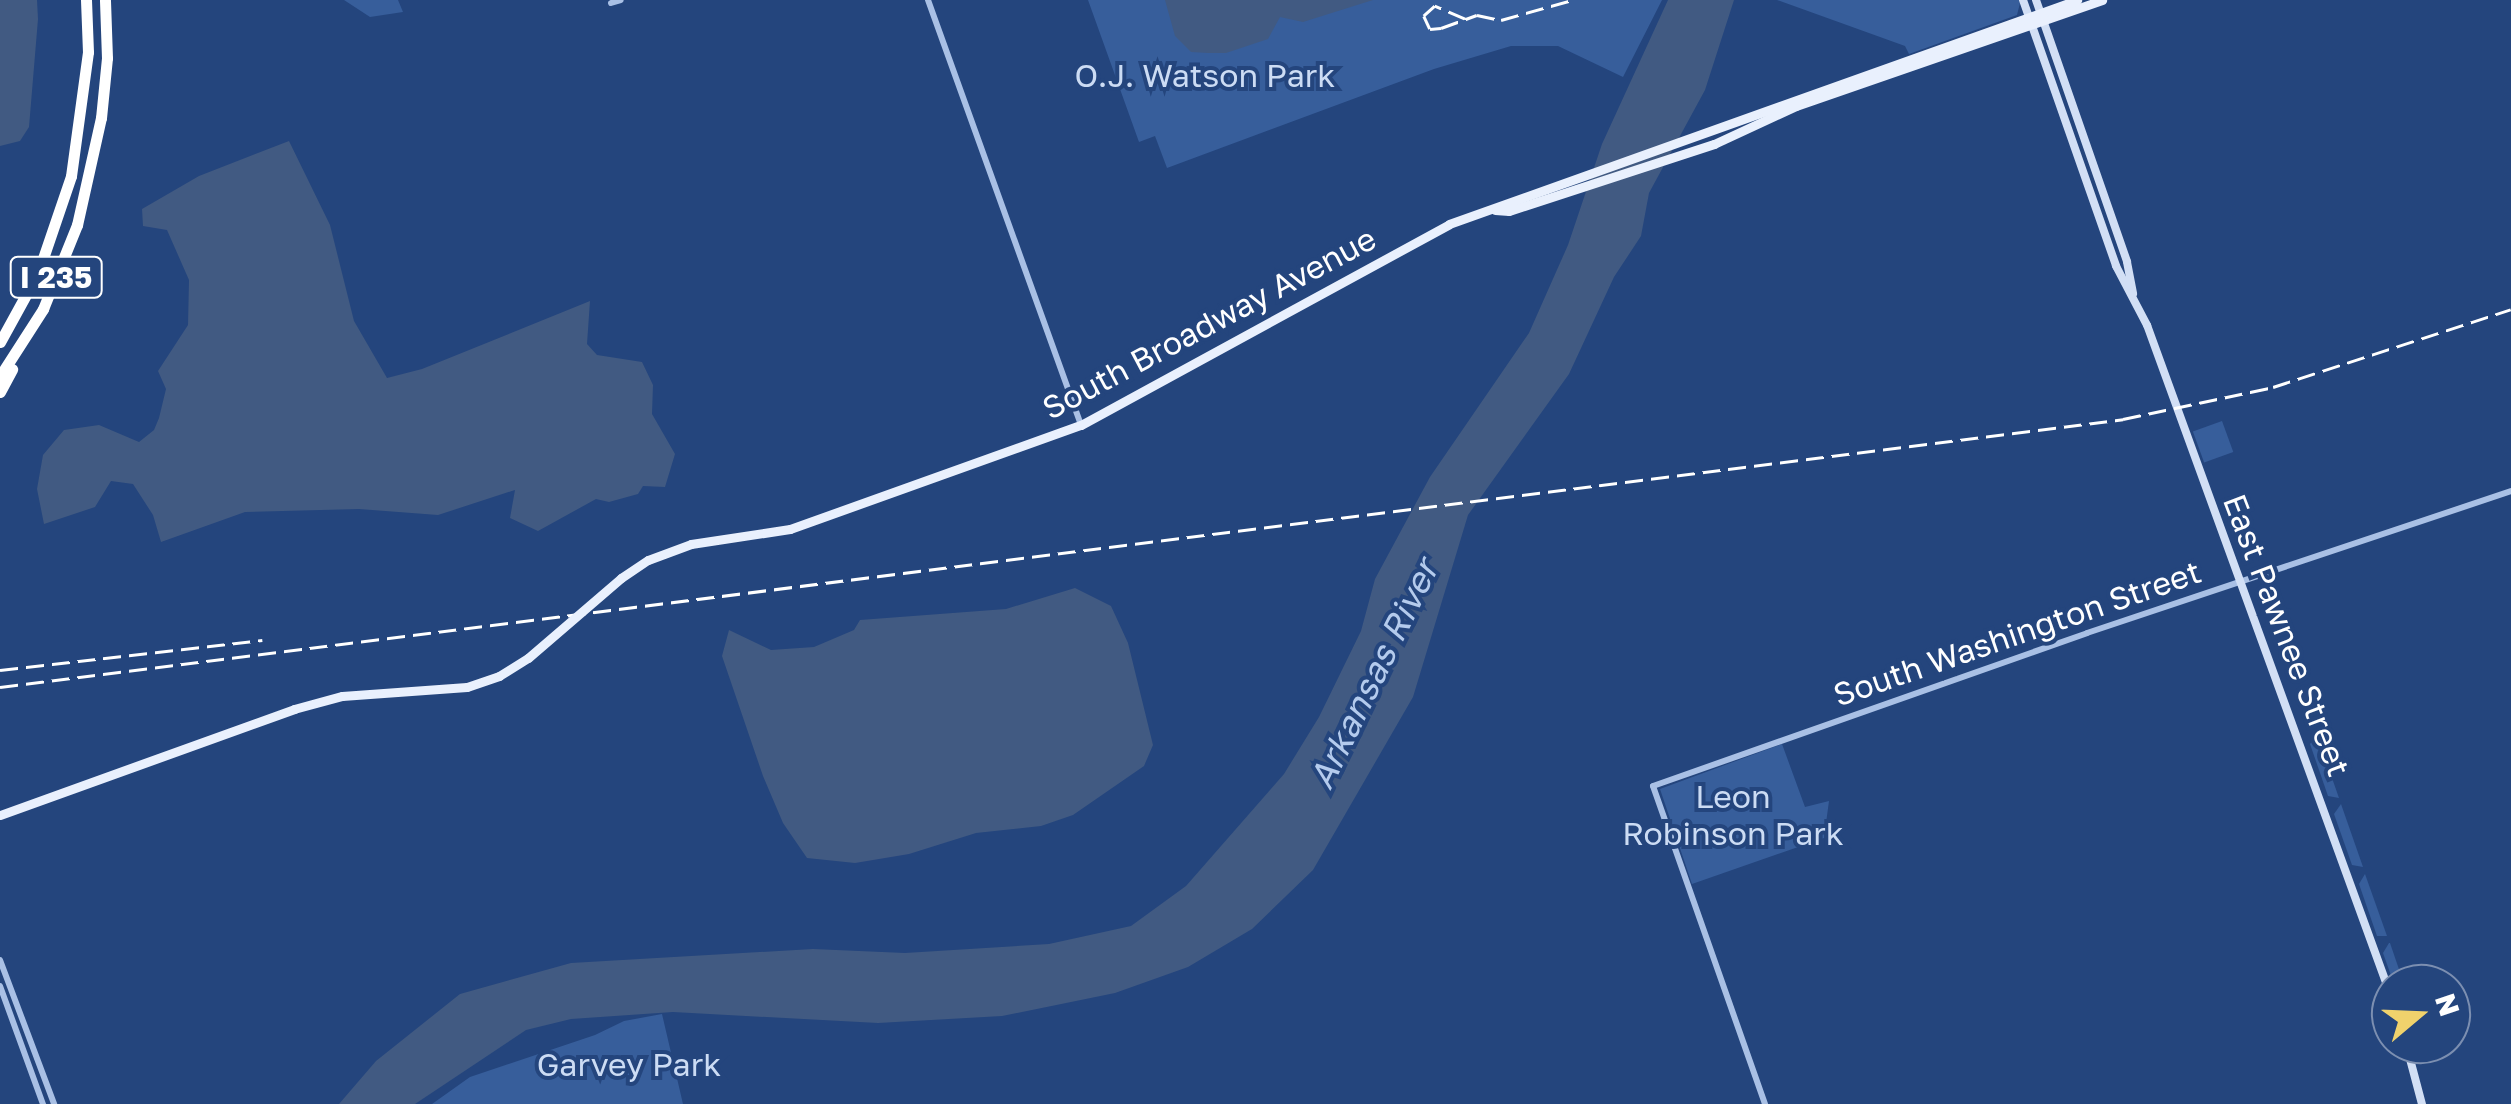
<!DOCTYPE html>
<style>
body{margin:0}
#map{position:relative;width:2511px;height:1104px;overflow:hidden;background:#24457d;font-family:"Golos Text",sans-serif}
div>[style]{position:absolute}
.green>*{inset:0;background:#375e9b;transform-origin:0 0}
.water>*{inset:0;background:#415a82}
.tertiary>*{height:6px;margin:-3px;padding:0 3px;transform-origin:3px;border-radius:3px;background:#a9c0e5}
.secondary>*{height:8px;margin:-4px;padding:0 4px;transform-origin:4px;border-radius:4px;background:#d2dff5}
.primary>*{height:9px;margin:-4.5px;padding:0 4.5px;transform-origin:4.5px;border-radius:4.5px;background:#e9f0fd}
.motorway>*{height:11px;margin:-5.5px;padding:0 5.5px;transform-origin:5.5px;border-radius:5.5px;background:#fff}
.rail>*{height:2.5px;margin-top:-1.25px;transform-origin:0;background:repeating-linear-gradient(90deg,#fff 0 18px,transparent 0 26px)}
.primary-bridge>*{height:9px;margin:-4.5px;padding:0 4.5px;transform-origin:4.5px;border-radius:4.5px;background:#e9f0fd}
span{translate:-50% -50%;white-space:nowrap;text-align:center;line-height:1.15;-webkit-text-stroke:8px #24457d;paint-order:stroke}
.shield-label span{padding:2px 8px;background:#24457d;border:2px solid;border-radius:8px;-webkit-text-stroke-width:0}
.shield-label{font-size:30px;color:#fff;font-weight:700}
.park-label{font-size:32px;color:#ccdcf4}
.street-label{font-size:32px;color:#fff}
.water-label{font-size:35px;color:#b4cbed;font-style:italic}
.north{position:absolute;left:2371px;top:964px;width:100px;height:100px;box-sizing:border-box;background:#24457d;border:2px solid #7c8fb1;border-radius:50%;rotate:71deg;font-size:28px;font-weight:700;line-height:40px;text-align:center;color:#fff}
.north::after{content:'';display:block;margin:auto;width:35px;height:45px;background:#f0d26c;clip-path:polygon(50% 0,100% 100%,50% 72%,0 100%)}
</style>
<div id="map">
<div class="green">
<i style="clip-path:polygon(344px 0,398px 0,403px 12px,370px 17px)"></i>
<i style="clip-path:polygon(1088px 0,1662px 0,1623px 77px,1558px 46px,1511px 46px,1434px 69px,1167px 168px,1155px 136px,1139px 142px)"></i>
<i style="clip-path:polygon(1777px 0,2019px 0,2020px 3px,2017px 15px,1909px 54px,1905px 46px)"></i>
<i style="left:2222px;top:421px;width:33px;height:31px;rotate:70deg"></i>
<i style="clip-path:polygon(2317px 735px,2339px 798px,2328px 796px,2310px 744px)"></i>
<i style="clip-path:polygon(1782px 744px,1805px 807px,1829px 801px,1824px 838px,1692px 884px,1660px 789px)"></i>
<i style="clip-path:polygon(2341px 804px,2363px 867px,2352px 865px,2334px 814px)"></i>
<i style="clip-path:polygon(2365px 874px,2387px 936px,2377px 936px,2359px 884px)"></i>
<i style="clip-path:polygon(2389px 943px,2390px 943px,2404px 984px,2394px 984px,2383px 953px)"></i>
<i style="clip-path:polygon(662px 1014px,683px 1104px,432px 1104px,470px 1077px,595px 1035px,624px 1021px)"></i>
</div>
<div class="water">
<i style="clip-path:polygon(0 0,37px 0,38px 19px,29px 127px,20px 141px,0 146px)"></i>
<i style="clip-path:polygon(1165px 0,1373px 0,1303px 22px,1280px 17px,1268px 39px,1226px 53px,1208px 53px,1191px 52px,1175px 36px)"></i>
<i style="clip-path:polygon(1668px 0,1734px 0,1705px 90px,1649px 193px,1641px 236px,1614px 277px,1569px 374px,1468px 515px,1413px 697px,1313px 870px,1252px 929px,1188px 967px,1115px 993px,1002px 1016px,878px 1023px,673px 1012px,571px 1019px,526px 1030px,415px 1104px,339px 1104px,376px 1061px,460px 994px,571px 963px,813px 949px,905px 953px,1049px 944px,1131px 926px,1186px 886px,1284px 774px,1319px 717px,1361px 631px,1375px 579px,1430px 477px,1529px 333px,1568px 245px,1602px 144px)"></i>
<i style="clip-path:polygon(289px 141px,330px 225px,354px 321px,387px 378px,422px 369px,590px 301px,587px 344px,597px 355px,642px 362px,653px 385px,652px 414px,675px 454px,665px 487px,643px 486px,638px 494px,609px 502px,596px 499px,538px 531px,510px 518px,515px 490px,438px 515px,359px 509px,245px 512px,161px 542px,153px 515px,133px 484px,111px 481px,95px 507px,44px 524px,37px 489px,43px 455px,64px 430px,99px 425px,139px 442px,154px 430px,159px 418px,166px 389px,158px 371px,188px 325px,189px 280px,167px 230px,143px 226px,142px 209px,199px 176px)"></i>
<i style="clip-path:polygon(1075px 588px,1111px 606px,1128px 643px,1153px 745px,1144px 766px,1073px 815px,1041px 826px,976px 833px,909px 854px,855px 863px,807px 858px,783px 823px,763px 776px,722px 656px,729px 630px,771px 650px,814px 647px,854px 630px,860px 620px,1006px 609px)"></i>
</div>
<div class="tertiary">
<i style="left:928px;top:0;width:452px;rotate:70.2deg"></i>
<i style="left:611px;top:3px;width:10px;rotate:-17deg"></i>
<i style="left:0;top:960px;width:154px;rotate:69.4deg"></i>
<i style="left:0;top:986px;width:126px;rotate:70deg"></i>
<i style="left:1765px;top:1104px;width:337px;rotate:-109.4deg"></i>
<i style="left:1653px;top:786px;width:460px;rotate:-19.4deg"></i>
<i style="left:2087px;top:633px;width:447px;rotate:-18.5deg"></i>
</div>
<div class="secondary">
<i style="left:2023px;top:0;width:282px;rotate:70.7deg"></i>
<i style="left:2116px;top:266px;width:67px;rotate:62.3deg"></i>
<i style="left:2147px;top:325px;width:714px;rotate:70.02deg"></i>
<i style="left:2036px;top:0;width:277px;rotate:70.8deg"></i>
<i style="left:2127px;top:262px;width:32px;rotate:79deg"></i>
<i style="left:2406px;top:1044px;width:62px;rotate:75.1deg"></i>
</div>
<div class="primary">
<i style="left:1495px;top:210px;width:14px;rotate:4deg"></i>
<i style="left:1509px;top:211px;width:216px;rotate:-18.1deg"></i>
<i style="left:1714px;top:144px;width:90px;rotate:-24.9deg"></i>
<i style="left:1796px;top:106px;width:324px;rotate:-19.1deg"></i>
<i style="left:621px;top:578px;width:32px;rotate:-34deg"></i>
<i style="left:648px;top:560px;width:46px;rotate:-20.4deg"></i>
<i style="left:691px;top:544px;width:100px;rotate:-8.6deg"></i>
<i style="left:790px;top:529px;width:309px;rotate:-19.7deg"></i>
<i style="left:1081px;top:425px;width:419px;rotate:-28.6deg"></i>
<i style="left:1449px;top:224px;width:667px;rotate:-19.63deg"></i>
<i style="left:0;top:815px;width:313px;rotate:-19.8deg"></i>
<i style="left:294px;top:709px;width:50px;rotate:-15.2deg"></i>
<i style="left:342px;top:696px;width:125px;rotate:-4.1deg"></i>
<i style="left:467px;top:687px;width:34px;rotate:-19deg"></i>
<i style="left:499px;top:676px;width:34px;rotate:-32deg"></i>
</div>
<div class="motorway">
<i style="left:0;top:342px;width:79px;rotate:-61.2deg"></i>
<i style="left:38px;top:273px;width:102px;rotate:-71.2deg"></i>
<i style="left:71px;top:176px;width:125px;rotate:-82.2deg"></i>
<i style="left:88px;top:52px;width:52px;rotate:-92.2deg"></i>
<i style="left:0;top:376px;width:80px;rotate:-57.3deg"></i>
<i style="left:43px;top:309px;width:91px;rotate:-68deg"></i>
<i style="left:77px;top:225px;width:110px;rotate:-77.4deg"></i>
<i style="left:101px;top:118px;width:60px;rotate:-84.3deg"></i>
<i style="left:107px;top:58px;width:58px;rotate:-92deg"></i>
<i style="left:0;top:392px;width:26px;rotate:-62deg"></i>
</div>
<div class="rail">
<i style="left:1465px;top:19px;width:33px;rotate:-157deg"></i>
<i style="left:1435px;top:6px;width:15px;rotate:138deg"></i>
<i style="left:1424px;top:16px;width:14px;rotate:65deg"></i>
<i style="left:1430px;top:29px;width:11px;rotate:-5deg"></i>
<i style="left:1441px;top:28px;width:38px;rotate:-20deg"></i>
<i style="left:1477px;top:15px;width:25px;rotate:12deg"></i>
<i style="left:1501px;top:20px;width:74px;rotate:-15.7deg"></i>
<i style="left:0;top:670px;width:264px;rotate:-6.5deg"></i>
<i style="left:0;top:687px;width:2140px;rotate:-7.19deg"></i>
<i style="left:2123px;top:419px;width:153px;rotate:-12deg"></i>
<i style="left:2273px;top:387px;width:250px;rotate:-18.1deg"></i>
</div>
<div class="primary-bridge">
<i style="left:528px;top:658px;width:123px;rotate:-40.7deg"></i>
</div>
<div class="shield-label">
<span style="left:56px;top:277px">I 235</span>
</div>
<div class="park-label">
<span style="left:1205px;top:75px">O.J. Watson Park</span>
<span style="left:1733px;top:815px">Leon<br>Robinson Park</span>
<span style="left:629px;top:1064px">Garvey Park</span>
</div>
<div class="street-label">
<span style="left:1209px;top:323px;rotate:-28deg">South Broadway Avenue</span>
<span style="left:2017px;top:633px;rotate:-19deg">South Washington Street</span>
<span style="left:2287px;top:635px;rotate:69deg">East Pawnee Street</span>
</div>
<div class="water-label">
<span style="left:1373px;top:674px;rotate:-64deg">Arkansas River</span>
</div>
<div class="north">N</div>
</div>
